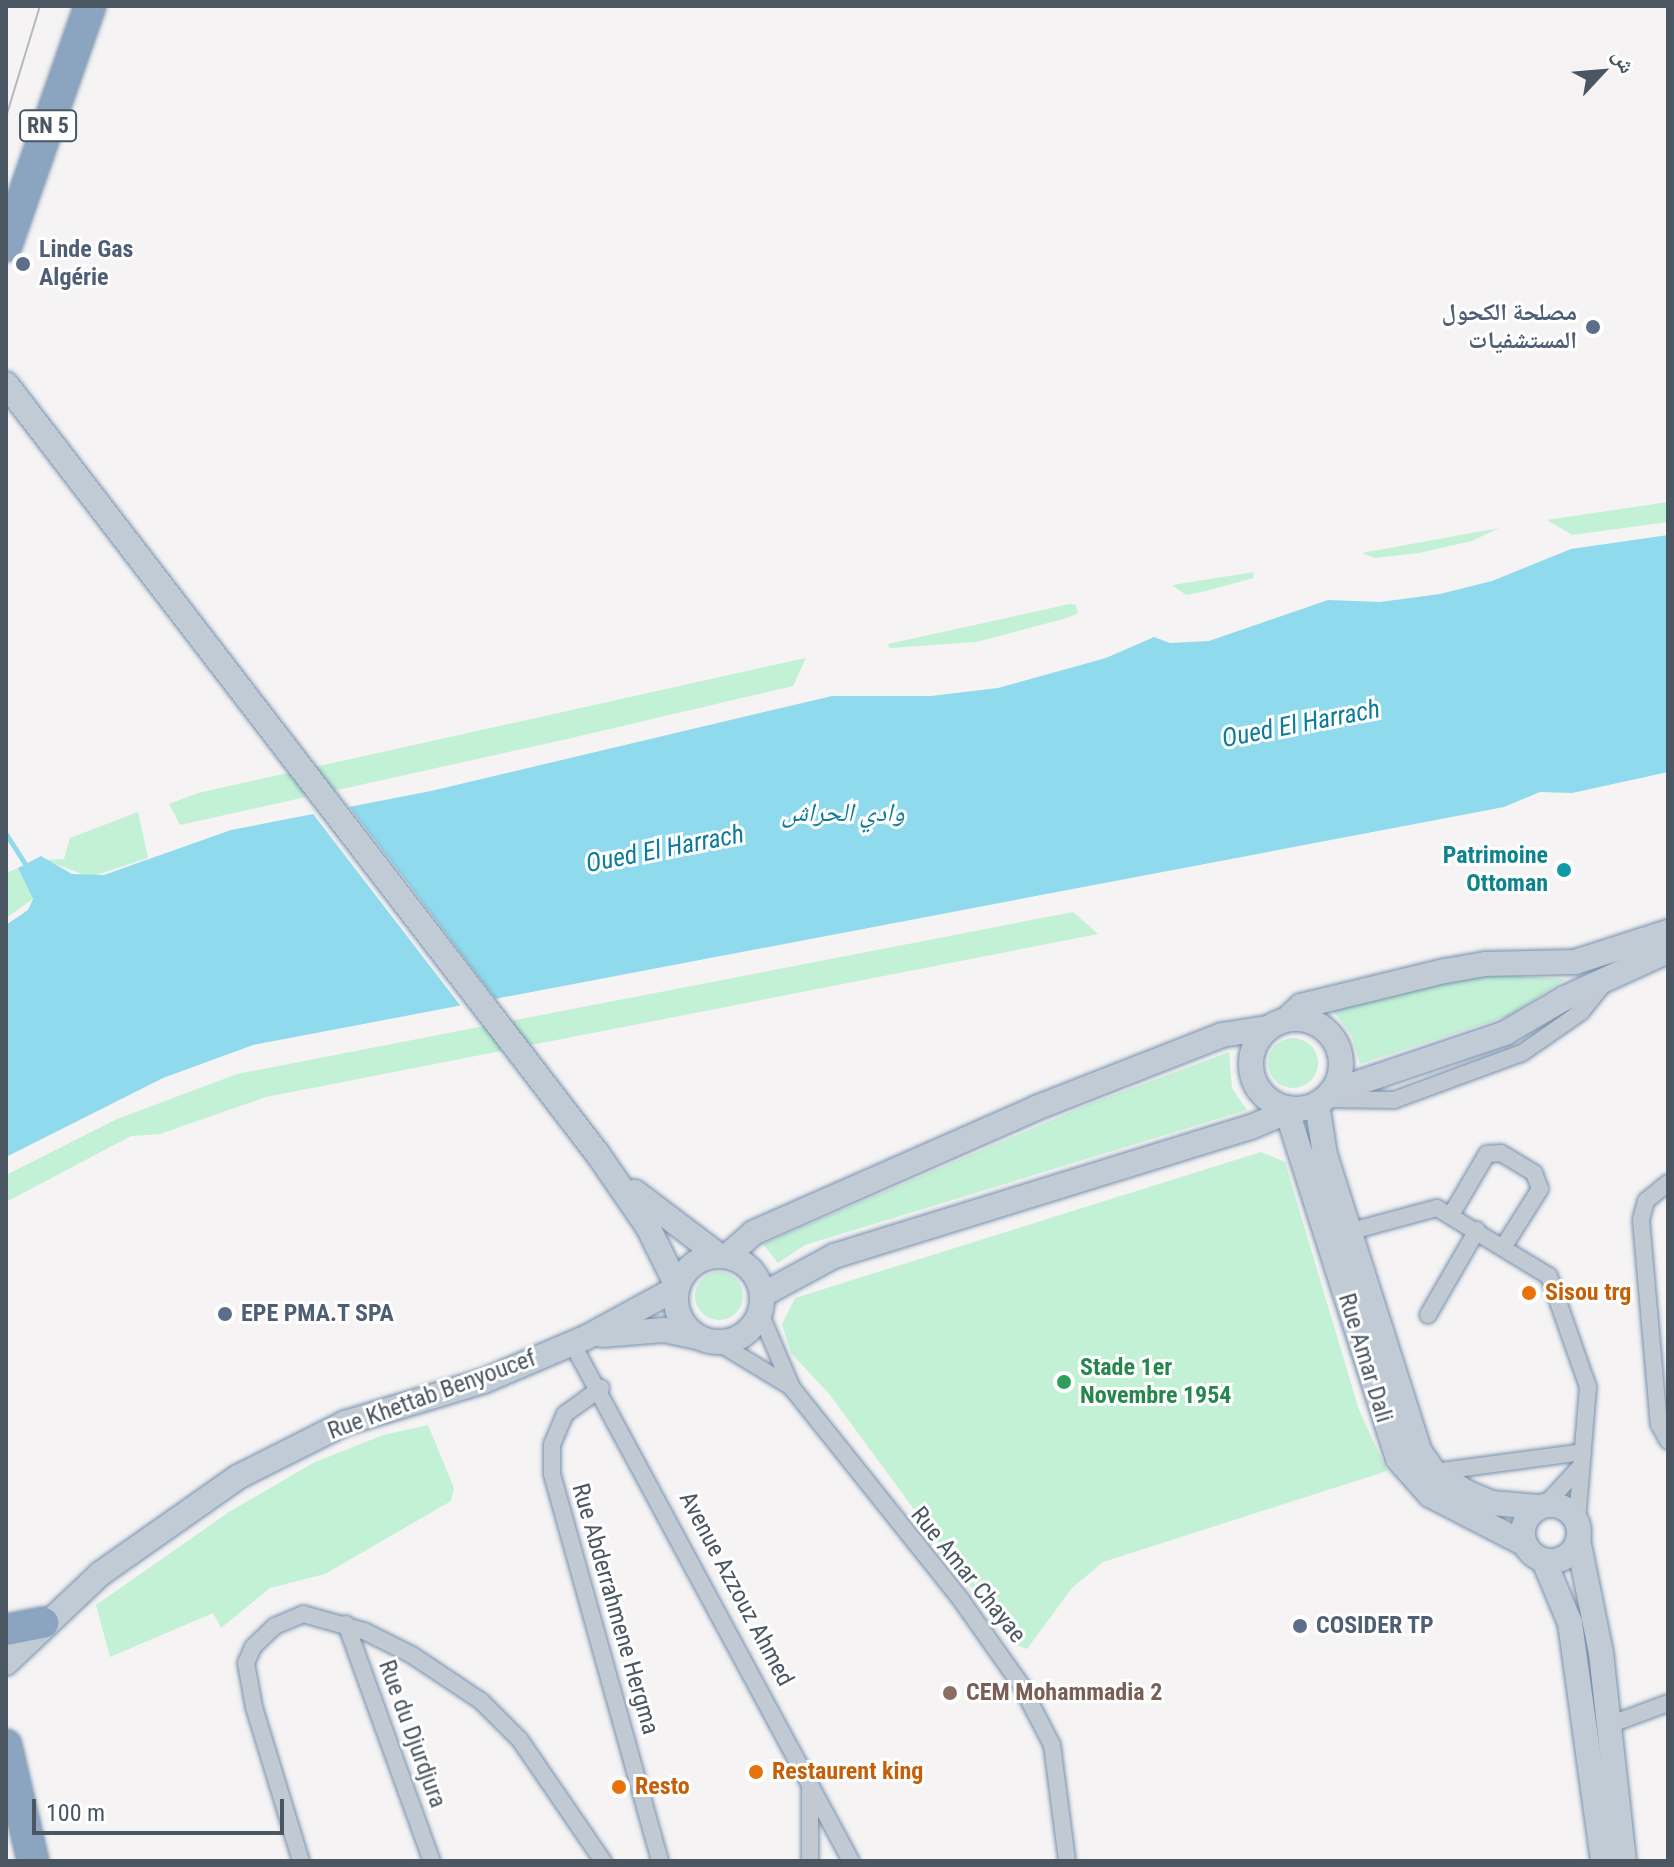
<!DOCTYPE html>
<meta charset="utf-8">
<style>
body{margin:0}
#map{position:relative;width:1674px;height:1867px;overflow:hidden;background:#f5f3f3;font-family:"Roboto Condensed","Noto Naskh Arabic",sans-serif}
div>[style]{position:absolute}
.green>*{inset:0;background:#c3f1d5}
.round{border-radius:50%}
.water>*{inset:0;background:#90daee}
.pier>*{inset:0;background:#f5f3f3}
.stream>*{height:5px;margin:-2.5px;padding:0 2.5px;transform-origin:2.5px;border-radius:2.5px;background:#90daee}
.roads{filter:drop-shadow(0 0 2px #7690ad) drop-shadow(0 0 2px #7690ad)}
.street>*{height:16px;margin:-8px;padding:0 8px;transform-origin:8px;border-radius:8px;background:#c1cad2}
.secondary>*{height:24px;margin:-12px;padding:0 12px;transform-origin:12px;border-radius:12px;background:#c1cbd6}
.secondary>.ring{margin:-12px;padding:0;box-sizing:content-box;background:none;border:24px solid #c1cbd6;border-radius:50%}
.highway>*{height:30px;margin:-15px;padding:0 15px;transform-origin:15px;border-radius:15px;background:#8ba5c1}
.tram>*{height:2px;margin:-1px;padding:0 1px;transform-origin:1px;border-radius:1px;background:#b5b8bd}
.dots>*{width:22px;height:22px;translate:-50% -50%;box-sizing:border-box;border:4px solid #fff;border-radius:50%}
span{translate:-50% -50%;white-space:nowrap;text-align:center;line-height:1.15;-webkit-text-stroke:6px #fff;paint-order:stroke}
.shield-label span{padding:2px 6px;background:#fff;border:2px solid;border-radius:6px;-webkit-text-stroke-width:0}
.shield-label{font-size:22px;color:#4a5661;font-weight:700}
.service-label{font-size:24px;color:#4e5e75;font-weight:700}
.left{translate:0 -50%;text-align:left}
.right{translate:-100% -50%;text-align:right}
.culture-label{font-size:24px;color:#0d838f;font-weight:700}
.food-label{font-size:24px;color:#c56008;font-weight:700}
.street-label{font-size:24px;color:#4a5661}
.leisure-label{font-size:24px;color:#27864d;font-weight:700}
.education-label{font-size:24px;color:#785e54;font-weight:700}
.water-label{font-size:26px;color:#0c7c9b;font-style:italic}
.frame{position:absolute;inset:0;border:8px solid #4a5661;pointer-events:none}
.north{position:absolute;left:1562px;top:32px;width:80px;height:80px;-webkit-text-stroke:6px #fff;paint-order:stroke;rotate:64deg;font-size:22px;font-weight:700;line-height:32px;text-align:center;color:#4a5661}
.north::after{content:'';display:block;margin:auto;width:28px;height:36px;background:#4a5661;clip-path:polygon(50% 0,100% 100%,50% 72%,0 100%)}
.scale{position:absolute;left:32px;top:1799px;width:252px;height:36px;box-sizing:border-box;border:4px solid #4a5661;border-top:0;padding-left:10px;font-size:24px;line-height:28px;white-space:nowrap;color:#4a5661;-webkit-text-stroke:6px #fff;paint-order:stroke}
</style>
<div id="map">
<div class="green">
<i style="clip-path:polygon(1668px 502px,1668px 522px,1572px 535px,1547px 520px)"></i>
<i style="clip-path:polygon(1499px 528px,1472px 541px,1419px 553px,1375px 558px,1362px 553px)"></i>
<i style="clip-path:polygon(1254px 572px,1253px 578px,1206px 591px,1186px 595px,1172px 585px)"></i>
<i style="clip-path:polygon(1070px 604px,1076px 605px,1078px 613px,1067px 618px,976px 642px,889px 648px,888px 644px)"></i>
<i style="clip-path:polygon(806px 658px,793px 686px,567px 739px,180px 825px,169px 804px,198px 793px)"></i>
<i style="clip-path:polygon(138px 812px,148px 858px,90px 877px,45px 860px,64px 859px,70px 838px)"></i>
<i style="clip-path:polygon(18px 868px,33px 899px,6px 918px,6px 873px)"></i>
<i style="clip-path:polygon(1073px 912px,1098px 934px,266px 1097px,160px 1134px,131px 1136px,6px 1202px,6px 1175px,117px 1119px,237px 1074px)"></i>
<i style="clip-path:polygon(1483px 974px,1566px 979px,1508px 1016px,1360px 1064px,1352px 1036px,1333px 1011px)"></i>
<i class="round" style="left:1268px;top:1038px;width:50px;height:50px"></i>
<i style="clip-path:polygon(1229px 1052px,1232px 1088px,1247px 1110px,805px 1245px,778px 1263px,763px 1244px,1087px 1105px)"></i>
<i style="clip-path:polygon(1261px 1152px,1285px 1162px,1359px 1410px,1387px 1471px,1103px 1562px,1072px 1588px,1027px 1649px,1013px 1644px,830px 1395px,791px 1353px,782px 1324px,795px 1298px)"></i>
<i class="round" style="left:695px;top:1272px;width:48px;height:48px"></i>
<i style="clip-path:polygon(428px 1425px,454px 1488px,451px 1501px,325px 1574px,270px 1588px,221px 1628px,213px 1613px,110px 1657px,96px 1605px,229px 1512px,313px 1463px,383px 1435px)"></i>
</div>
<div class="water">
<i style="clip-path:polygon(1668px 535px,1668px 772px,1572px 793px,1540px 792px,1504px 807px,253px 1045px,163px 1078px,6px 1157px,6px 925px,28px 910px,33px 899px,18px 868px,41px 856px,72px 874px,104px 875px,231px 830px,431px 791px,832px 696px,931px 696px,998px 688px,1106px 658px,1154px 637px,1170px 643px,1209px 641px,1328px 600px,1380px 602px,1440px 594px,1492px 581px,1571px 549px)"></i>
</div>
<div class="pier">
<i style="clip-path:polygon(347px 804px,404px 878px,498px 1002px,463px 1009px,310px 810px)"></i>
</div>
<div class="stream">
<i style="left:6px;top:834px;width:43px;rotate:57.4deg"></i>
</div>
<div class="roads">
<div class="street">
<i style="left:1324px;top:1099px;width:70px;rotate:0.8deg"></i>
<i style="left:1394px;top:1100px;width:136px;rotate:-20.2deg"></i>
<i style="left:1522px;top:1053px;width:72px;rotate:-34.8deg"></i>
<i style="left:1581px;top:1012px;width:36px;rotate:-51deg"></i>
<i style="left:1668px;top:1183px;width:28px;rotate:141deg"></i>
<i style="left:1646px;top:1201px;width:20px;rotate:105deg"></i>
<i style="left:1641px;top:1220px;width:205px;rotate:85deg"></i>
<i style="left:1659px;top:1424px;width:19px;rotate:62deg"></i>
<i style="left:1451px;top:1215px;width:71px;rotate:-59.5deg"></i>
<i style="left:1487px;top:1154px;width:14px;rotate:-4deg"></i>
<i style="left:1501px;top:1153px;width:39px;rotate:31deg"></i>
<i style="left:1534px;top:1173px;width:17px;rotate:69deg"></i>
<i style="left:1540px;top:1189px;width:67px;rotate:122.3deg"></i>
<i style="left:1348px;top:1232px;width:92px;rotate:-15.1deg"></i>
<i style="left:1437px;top:1208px;width:131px;rotate:31.3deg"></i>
<i style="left:1549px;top:1276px;width:118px;rotate:70.6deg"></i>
<i style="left:1588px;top:1387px;width:135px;rotate:94.7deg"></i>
<i style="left:760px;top:1313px;width:82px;rotate:66.9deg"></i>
<i style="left:792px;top:1388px;width:271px;rotate:51.4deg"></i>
<i style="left:961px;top:1600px;width:104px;rotate:54.8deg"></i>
<i style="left:1021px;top:1685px;width:68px;rotate:62.7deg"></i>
<i style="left:1052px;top:1745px;width:117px;rotate:82.6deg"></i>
<i style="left:1428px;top:1315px;width:98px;rotate:-60deg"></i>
<i style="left:717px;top:1342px;width:83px;rotate:31.2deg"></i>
<i style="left:572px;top:1343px;width:588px;rotate:61.69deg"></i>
<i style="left:601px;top:1388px;width:44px;rotate:144.2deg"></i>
<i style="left:565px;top:1414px;width:33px;rotate:113deg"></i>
<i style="left:552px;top:1444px;width:30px;rotate:90deg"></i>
<i style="left:552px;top:1474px;width:402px;rotate:74.4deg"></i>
<i style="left:1434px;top:1472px;width:150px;rotate:-7.6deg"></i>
<i style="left:1546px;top:1504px;width:50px;rotate:-47.4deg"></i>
<i style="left:346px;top:1624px;width:252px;rotate:70.1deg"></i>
<i style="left:1609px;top:1725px;width:63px;rotate:-20.4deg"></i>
<i style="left:301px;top:1861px;width:161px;rotate:-107deg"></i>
<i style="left:254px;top:1707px;width:45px;rotate:-100.3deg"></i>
<i style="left:246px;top:1663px;width:17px;rotate:-66deg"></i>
<i style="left:253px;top:1647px;width:30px;rotate:-44deg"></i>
<i style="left:275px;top:1626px;width:30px;rotate:-23deg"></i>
<i style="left:303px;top:1614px;width:63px;rotate:15.6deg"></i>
<i style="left:364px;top:1631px;width:54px;rotate:26.6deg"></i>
<i style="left:412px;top:1655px;width:83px;rotate:33.7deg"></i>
<i style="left:481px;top:1701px;width:55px;rotate:45deg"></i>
<i style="left:520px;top:1740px;width:147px;rotate:55.6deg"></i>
<i style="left:810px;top:1861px;width:78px;rotate:-90deg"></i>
</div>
<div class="secondary">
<i style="left:6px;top:384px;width:970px;rotate:52.46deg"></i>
<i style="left:597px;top:1153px;width:90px;rotate:55.4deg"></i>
<i style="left:648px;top:1227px;width:66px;rotate:63.8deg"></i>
<i class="ring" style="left:1251px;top:1019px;width:66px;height:66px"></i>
<i style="left:1287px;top:1019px;width:19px;rotate:-43deg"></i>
<i style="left:1301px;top:1006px;width:148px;rotate:-13.7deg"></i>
<i style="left:1445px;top:971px;width:41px;rotate:-9.9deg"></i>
<i style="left:1485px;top:964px;width:90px;rotate:-1.3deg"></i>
<i style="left:1575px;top:962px;width:98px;rotate:-17.9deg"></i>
<i style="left:1331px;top:1092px;width:184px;rotate:-18.7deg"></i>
<i style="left:1505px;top:1033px;width:69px;rotate:-30.3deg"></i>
<i style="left:1565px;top:998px;width:113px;rotate:-24.5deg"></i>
<i style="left:1317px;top:1104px;width:52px;rotate:81.1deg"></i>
<i style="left:1325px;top:1155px;width:312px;rotate:72.3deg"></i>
<i style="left:1420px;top:1452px;width:24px;rotate:55deg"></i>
<i style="left:1434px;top:1472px;width:40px;rotate:32deg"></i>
<i style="left:1468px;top:1493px;width:26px;rotate:23deg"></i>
<i style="left:1492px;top:1503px;width:46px;rotate:5deg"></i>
<i style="left:1286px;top:1108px;width:368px;rotate:72.3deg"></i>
<i style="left:1398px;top:1459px;width:48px;rotate:48.4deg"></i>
<i style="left:1430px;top:1495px;width:107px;rotate:27.3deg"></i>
<i style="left:635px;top:1192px;width:104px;rotate:37.2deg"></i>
<i class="ring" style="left:676px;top:1256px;width:62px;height:62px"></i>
<i style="left:727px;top:1256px;width:35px;rotate:-41deg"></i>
<i style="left:753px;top:1233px;width:309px;rotate:-23.8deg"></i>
<i style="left:1036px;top:1108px;width:200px;rotate:-21.4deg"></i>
<i style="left:1222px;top:1035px;width:47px;rotate:-8.7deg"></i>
<i style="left:762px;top:1295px;width:82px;rotate:-28.4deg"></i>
<i style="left:834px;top:1256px;width:436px;rotate:-17.2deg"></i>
<i style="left:1251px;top:1127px;width:25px;rotate:-23deg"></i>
<i style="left:1274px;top:1117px;width:13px;rotate:-51deg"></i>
<i style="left:602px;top:1335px;width:62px;rotate:-4.6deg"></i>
<i style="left:664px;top:1330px;width:35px;rotate:12deg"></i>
<i class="ring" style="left:1523px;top:1505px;width:32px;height:32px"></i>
<i style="left:1578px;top:1540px;width:115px;rotate:78.5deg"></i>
<i style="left:1601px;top:1653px;width:209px;rotate:83.7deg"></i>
<i style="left:1544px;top:1561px;width:67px;rotate:67.2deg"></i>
<i style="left:1570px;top:1623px;width:240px;rotate:82.1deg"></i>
<i style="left:6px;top:1663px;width:129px;rotate:-43.4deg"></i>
<i style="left:100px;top:1574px;width:169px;rotate:-35.1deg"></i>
<i style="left:238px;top:1477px;width:120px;rotate:-26.8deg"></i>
<i style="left:345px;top:1423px;width:145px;rotate:-16.8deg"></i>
<i style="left:484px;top:1381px;width:112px;rotate:-23.1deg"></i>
<i style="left:587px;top:1337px;width:102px;rotate:-28.6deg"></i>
</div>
<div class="highway">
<i style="left:6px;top:246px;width:254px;rotate:-70.7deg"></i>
<i style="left:6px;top:1630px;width:38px;rotate:-11deg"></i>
<i style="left:6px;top:1745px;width:119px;rotate:76.9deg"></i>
</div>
</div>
<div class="tram">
<i style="left:6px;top:117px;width:116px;rotate:-73deg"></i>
</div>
<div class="dots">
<i style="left:23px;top:264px;background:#5c6f8a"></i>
<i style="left:1593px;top:327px;background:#5c6f8a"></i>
<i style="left:1564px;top:870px;background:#0f9aa8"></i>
<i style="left:1529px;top:1293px;background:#e8710a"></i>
<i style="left:225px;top:1314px;background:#5c6f8a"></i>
<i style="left:1064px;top:1382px;background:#2e9e5b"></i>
<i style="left:1300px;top:1626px;background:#5c6f8a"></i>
<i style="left:950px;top:1693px;background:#8d6e63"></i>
<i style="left:756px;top:1772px;background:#e8710a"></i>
<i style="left:619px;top:1787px;background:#e8710a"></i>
</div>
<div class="shield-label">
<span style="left:48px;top:126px">RN 5</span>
</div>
<div class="service-label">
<span class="left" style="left:39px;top:264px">Linde Gas<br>Algérie</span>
<span class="right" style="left:1577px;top:327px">مصلحة الكحول<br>المستشفيات</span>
<span class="left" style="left:241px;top:1314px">EPE PMA.T SPA</span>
<span class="left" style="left:1316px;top:1626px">COSIDER TP</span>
</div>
<div class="culture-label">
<span class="right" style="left:1548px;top:870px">Patrimoine<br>Ottoman</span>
</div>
<div class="food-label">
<span class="left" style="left:1545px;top:1293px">Sisou trg</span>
<span class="left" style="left:772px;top:1772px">Restaurent king</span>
<span class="left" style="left:635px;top:1787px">Resto</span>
</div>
<div class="street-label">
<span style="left:1365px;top:1358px;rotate:73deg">Rue Amar Dali</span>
<span style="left:432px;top:1395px;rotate:-20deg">Rue Khettab Benyoucef</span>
<span style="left:968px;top:1575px;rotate:51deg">Rue Amar Chayae</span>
<span style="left:736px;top:1589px;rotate:62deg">Avenue Azzouz Ahmed</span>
<span style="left:615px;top:1609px;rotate:74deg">Rue Abderrahmene Hergma</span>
<span style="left:412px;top:1734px;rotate:70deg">Rue du Djurdjura</span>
</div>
<div class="leisure-label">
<span class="left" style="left:1080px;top:1382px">Stade 1er<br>Novembre 1954</span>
</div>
<div class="education-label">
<span class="left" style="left:966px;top:1693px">CEM Mohammadia 2</span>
</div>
<div class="water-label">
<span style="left:1301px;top:724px;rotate:-11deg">Oued El Harrach</span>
<span style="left:843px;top:813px">وادي الحراش</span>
<span style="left:665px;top:849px;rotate:-11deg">Oued El Harrach</span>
</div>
<div class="frame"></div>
<div class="north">ش</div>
<div class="scale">100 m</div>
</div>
